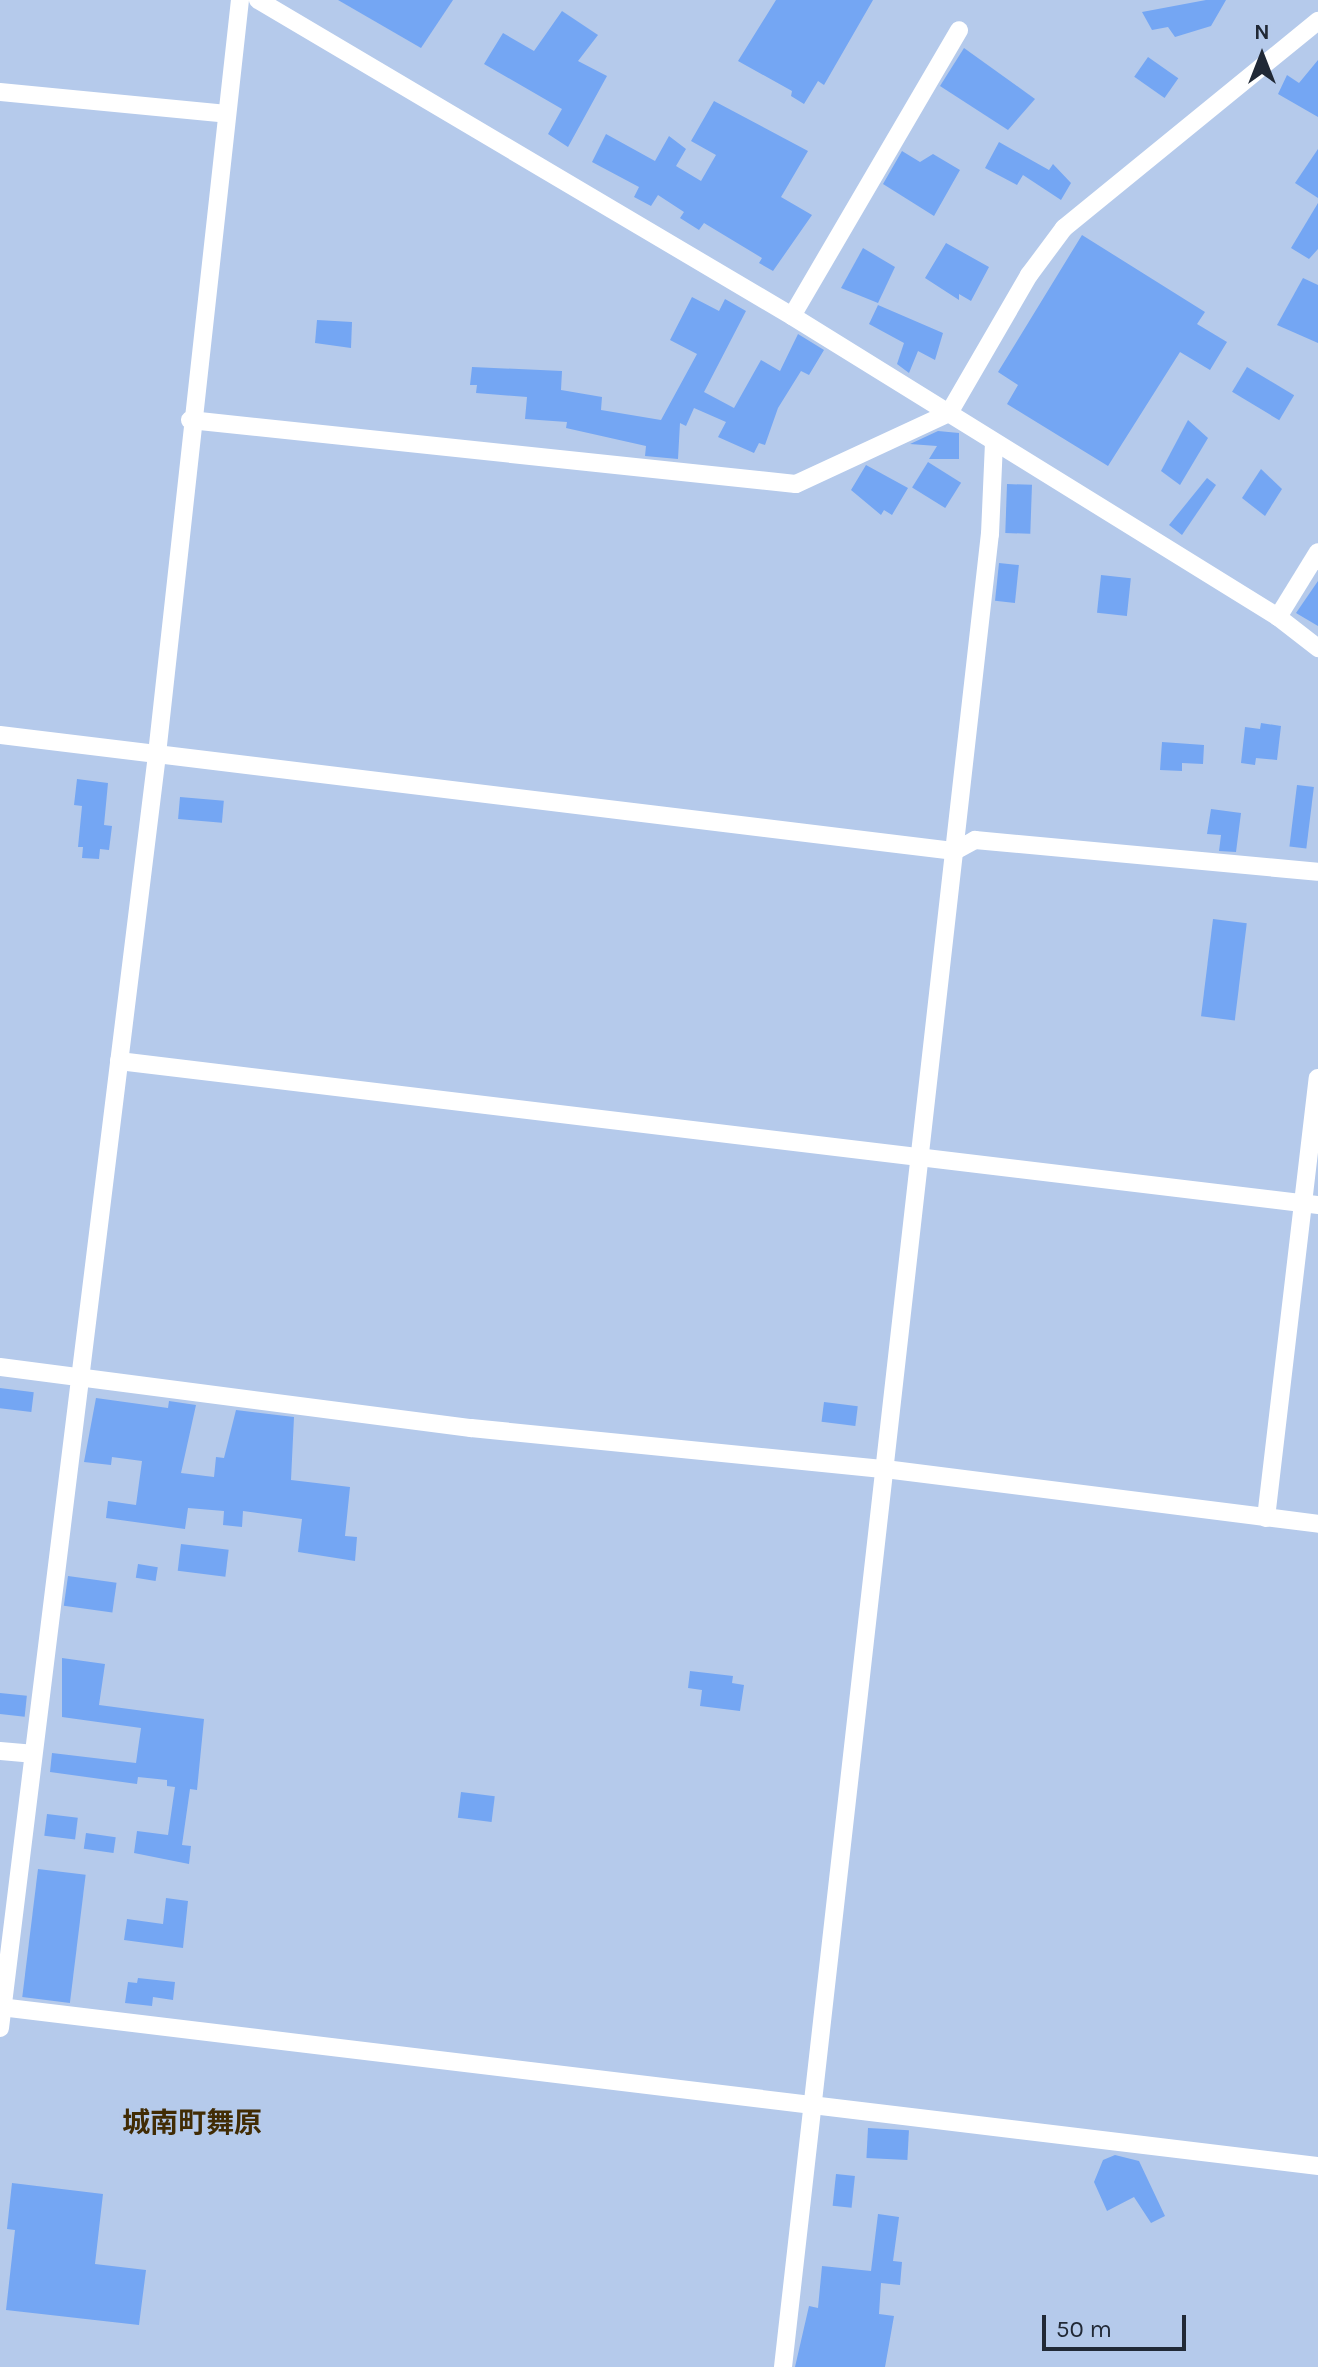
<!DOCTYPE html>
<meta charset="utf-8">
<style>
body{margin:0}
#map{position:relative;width:1318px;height:2367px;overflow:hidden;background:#b5caeb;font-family:Karla,"Noto Sans JP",sans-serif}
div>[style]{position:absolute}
.building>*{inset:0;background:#74a6f3;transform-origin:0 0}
.street>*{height:18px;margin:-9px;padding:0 9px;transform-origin:9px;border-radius:9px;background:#fff}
span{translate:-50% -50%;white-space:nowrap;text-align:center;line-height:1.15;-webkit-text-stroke:8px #b5caeb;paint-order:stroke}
.quarter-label{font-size:28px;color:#412c05;font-weight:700}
.north{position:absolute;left:1222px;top:16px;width:80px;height:80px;-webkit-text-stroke:6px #b5caeb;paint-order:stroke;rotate:0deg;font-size:22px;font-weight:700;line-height:32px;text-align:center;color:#212936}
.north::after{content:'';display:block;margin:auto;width:28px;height:36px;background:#212936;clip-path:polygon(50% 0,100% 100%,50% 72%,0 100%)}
.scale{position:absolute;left:1042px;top:2315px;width:144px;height:36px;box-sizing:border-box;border:4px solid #212936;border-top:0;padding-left:10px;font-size:24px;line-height:28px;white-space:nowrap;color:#212936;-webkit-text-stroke:6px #b5caeb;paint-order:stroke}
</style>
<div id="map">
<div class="building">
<i style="clip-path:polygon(338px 0,453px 0,421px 48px)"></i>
<i style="clip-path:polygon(776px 0,873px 0,824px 85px,818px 81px,804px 104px,791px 96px,792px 91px,738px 61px)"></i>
<i style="clip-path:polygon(1206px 0,1226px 0,1211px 26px,1175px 37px,1168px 27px,1152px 30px,1142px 12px)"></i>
<i style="clip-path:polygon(562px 11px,598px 35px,578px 61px,607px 76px,568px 147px,548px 134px,562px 109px,484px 64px,503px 33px,534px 51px)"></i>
<i style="clip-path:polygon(964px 48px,1035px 99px,1008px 130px,940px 86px)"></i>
<i style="left:1148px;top:57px;width:37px;height:24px;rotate:35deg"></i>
<i style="clip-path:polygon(1318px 60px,1318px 117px,1278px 94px,1287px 75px,1299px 83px)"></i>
<i style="clip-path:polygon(714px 101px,808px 151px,781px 197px,812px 215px,773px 271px,759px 263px,762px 258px,704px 223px,699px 230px,680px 218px,684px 212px,658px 195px,651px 206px,634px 197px,639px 187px,592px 162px,606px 134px,655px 161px,669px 136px,686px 149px,676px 166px,701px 181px,716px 155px,691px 141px)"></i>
<i style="clip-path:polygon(999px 142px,1049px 170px,1053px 164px,1071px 183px,1061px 200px,1023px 175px,1017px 185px,985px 168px)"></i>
<i style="clip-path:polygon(1318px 149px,1318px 198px,1295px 183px)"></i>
<i style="clip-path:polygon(902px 151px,920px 162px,933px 154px,960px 170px,934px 216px,883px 184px)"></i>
<i style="clip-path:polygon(1318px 203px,1318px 249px,1309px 259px,1291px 248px)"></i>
<i style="clip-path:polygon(1082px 235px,1205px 312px,1197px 324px,1227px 342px,1210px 370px,1180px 352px,1108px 466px,1007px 404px,1018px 385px,998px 372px)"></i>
<i style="clip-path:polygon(946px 243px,989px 267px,971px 301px,959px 294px,959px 300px,925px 278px)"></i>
<i style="clip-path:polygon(863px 248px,895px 267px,878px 303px,841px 288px)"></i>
<i style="clip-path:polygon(1303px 278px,1318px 285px,1318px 343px,1277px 325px)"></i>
<i style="clip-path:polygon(692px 297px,719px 311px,725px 299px,746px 311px,704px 392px,734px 408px,761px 360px,780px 371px,798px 334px,824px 350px,809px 375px,801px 371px,778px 408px,765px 445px,759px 443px,754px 453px,718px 437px,726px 422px,694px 408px,686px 426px,680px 423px,678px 459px,645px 456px,646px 446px,566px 428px,567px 422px,525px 419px,527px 397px,476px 393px,477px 385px,470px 385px,472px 367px,562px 371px,561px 390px,602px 397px,601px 410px,661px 420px,697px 354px,670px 340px)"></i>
<i style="clip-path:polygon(878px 305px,943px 333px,935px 360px,918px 351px,909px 373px,897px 364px,904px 343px,869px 324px)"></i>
<i style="clip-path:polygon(317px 320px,352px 322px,351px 348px,315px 343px)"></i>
<i style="left:1247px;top:367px;width:55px;height:29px;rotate:31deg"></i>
<i style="clip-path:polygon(1188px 420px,1208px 438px,1180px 485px,1161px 471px)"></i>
<i style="clip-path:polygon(938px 431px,959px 433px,959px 459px,929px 459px,937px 446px,910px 444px)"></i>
<i style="left:928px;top:462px;width:39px;height:30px;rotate:32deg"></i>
<i style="clip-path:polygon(866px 465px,908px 488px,892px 515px,884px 510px,881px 515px,851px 490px)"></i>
<i style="clip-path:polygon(1261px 469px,1282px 489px,1265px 516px,1242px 498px)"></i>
<i style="clip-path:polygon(1207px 478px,1216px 485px,1182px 535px,1169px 525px)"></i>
<i style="left:1007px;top:484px;width:25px;height:49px;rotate:2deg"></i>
<i style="left:999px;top:563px;width:20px;height:38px;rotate:6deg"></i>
<i style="left:1101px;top:575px;width:30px;height:38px;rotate:6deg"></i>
<i style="clip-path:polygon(1318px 581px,1318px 626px,1296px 613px)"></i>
<i style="clip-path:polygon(1261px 723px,1281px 726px,1277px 760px,1256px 758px,1255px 765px,1241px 763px,1245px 727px,1260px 729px)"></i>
<i style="clip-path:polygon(1162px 742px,1204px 745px,1203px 764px,1182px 763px,1182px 771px,1160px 770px)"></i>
<i style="clip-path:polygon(77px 779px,108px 783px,104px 825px,112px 826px,109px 850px,100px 849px,99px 859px,82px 858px,83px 847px,78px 847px,82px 806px,74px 805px)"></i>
<i style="left:1297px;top:785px;width:17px;height:62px;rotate:7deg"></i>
<i style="left:180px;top:797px;width:44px;height:22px;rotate:5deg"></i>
<i style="clip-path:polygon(1211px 809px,1241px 813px,1236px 852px,1219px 851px,1221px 835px,1207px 834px)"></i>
<i style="left:1213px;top:919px;width:34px;height:98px;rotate:7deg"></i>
<i style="left:0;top:1388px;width:34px;height:20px;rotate:7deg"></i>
<i style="clip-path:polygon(96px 1398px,168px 1408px,169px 1401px,196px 1405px,181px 1473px,214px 1477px,216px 1457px,224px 1458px,236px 1410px,294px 1417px,291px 1480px,350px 1487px,345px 1536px,357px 1537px,355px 1561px,298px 1552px,302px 1519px,243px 1511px,242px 1527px,223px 1525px,224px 1511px,188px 1508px,185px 1529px,106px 1518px,108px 1501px,136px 1505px,142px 1461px,112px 1457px,111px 1465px,84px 1462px)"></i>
<i style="left:824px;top:1402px;width:34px;height:20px;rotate:7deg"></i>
<i style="left:181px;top:1544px;width:48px;height:27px;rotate:7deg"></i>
<i style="left:138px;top:1564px;width:20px;height:14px;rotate:9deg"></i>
<i style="left:68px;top:1576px;width:49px;height:30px;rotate:8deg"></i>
<i style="clip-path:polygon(62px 1658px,105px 1664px,99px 1705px,204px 1719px,197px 1790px,190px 1789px,182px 1845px,191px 1846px,189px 1864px,134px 1853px,137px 1831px,168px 1835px,175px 1787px,167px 1786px,167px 1780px,138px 1777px,137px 1784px,50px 1772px,52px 1753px,136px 1763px,141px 1728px,62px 1717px)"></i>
<i style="clip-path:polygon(690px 1671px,733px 1676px,732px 1683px,744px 1685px,740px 1711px,700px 1706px,702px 1690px,688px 1688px)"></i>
<i style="left:0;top:1693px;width:27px;height:21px;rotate:6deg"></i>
<i style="left:461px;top:1792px;width:34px;height:26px;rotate:7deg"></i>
<i style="left:47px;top:1814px;width:31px;height:22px;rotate:7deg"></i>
<i style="left:86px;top:1833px;width:30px;height:16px;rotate:8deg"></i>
<i style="left:38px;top:1869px;width:48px;height:129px;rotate:7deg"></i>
<i style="clip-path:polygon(166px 1898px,188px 1901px,183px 1948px,124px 1940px,127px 1919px,163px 1924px)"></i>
<i style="clip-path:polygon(138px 1978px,175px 1982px,173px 2000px,153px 1997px,152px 2006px,125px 2003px,128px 1982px,137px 1983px)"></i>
<i style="left:868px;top:2128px;width:41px;height:30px;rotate:3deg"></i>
<i style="clip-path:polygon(1115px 2155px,1139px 2161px,1165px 2216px,1151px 2223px,1134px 2197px,1107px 2211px,1094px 2182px,1103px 2160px)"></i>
<i style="left:836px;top:2174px;width:19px;height:32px;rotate:6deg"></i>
<i style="clip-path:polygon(12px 2183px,103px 2194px,95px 2264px,146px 2270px,139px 2325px,6px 2310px,15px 2230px,7px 2229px)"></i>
<i style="clip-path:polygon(878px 2214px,899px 2217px,893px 2261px,902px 2262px,900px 2285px,881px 2283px,879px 2314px,894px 2316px,885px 2367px,795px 2367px,809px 2306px,818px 2308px,822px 2266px,871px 2271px)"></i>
</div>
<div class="street">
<i style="left:258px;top:0;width:620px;rotate:30.62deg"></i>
<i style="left:792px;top:316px;width:572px;rotate:31.77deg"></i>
<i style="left:1278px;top:617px;width:51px;rotate:37.8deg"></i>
<i style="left:0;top:92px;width:228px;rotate:5.5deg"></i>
<i style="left:792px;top:316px;width:331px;rotate:-59.7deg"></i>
<i style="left:190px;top:420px;width:609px;rotate:6.03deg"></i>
<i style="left:796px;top:484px;width:169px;rotate:-24.9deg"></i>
<i style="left:949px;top:413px;width:160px;rotate:-59.9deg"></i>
<i style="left:1029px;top:275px;width:59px;rotate:-53.3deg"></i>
<i style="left:1064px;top:228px;width:328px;rotate:-39.2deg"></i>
<i style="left:1278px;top:617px;width:76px;rotate:-58.4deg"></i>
<i style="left:0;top:735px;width:962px;rotate:6.93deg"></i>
<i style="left:955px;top:851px;width:23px;rotate:-29deg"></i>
<i style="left:975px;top:840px;width:344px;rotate:5.3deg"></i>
<i style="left:119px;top:1061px;width:1208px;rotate:6.85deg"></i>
<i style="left:0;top:1367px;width:475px;rotate:7.4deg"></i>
<i style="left:471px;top:1428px;width:416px;rotate:5.7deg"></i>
<i style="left:885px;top:1469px;width:436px;rotate:7.2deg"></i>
<i style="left:1266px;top:1518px;width:443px;rotate:-83.3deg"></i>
<i style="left:0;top:1751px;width:32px;rotate:5deg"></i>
<i style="left:0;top:2007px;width:1328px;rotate:6.88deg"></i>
<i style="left:0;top:2028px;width:1284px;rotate:-82.97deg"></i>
<i style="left:157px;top:754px;width:759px;rotate:-83.72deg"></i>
<i style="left:783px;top:2367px;width:1845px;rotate:-83.56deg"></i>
<i style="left:990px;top:534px;width:92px;rotate:-87.5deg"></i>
</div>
<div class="quarter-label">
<span style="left:192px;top:2123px">城南町舞原</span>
</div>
<div class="north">N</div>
<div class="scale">50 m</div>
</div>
